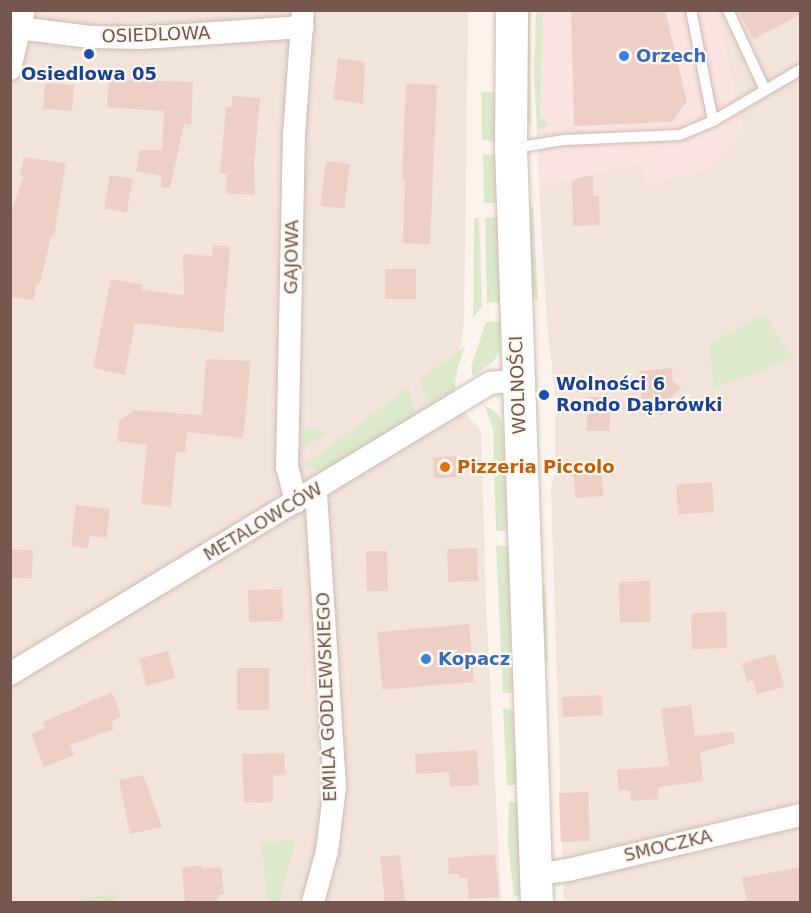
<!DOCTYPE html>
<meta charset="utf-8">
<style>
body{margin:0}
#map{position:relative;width:811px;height:913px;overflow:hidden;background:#fbf3ec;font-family:"DejaVu Sans",sans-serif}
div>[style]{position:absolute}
.residential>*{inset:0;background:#f2e3db}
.commercial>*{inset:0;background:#fae4e1}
.green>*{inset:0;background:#dce8cb}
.building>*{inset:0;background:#eecfc6;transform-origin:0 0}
.roads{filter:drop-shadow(0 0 2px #cfbbb4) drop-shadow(0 0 2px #cfbbb4)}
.lane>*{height:10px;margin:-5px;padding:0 5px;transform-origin:5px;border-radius:5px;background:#fff}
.street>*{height:22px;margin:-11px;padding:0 11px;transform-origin:11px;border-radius:11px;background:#fff}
.secondary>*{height:32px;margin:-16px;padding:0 16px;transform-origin:16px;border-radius:16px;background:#fff}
.dots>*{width:16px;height:16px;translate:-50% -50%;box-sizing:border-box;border:3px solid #fef7f2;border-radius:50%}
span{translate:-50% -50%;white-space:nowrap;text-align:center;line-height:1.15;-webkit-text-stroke:4.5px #fef7f2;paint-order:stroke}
.street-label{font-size:18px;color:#755750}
.shop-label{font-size:18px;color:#366cbe;font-weight:700}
.left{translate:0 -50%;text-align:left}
.transit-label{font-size:18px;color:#164399;font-weight:700}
.food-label{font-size:18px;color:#c56008;font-weight:700}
.frame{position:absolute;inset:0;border:12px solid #755750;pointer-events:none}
</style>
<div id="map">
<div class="residential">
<i style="clip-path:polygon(10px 11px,468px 11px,464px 324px,453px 399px,481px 431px,486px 605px,501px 902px,11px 902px)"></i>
<i style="clip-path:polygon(716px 11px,800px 11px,800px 902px,564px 902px,551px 487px,555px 472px,555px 392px,547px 324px,539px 186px,642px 163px,711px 169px,728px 143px,743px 128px)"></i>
</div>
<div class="commercial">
<i style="clip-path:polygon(537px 11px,716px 11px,743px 128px,728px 143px,711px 169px,646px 185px,642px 163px,539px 186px,534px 66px)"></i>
</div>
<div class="green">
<i style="clip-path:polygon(524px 11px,530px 11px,531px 127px,522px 116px)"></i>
<i style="clip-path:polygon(536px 11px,543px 11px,540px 117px,550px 124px,538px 130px,534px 79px)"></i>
<i style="clip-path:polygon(481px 92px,491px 92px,497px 95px,499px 137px,494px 141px,482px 140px)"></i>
<i style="clip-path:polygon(483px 154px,495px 155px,500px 158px,501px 200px,497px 203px,484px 203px)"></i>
<i style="clip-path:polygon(529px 207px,533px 207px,538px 300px,530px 300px)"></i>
<i style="clip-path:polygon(497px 217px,502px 220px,500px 302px,487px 303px,485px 218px)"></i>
<i style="clip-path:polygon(474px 218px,479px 218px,482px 307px,473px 317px)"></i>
<i style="clip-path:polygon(764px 314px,793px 359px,714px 388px,709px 344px)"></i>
<i style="clip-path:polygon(486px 322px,500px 322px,500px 350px,493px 362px,473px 376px,471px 367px)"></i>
<i style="clip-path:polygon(465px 346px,453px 382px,456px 387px,433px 402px,426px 398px,419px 380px)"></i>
<i style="clip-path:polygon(408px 388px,416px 415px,333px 468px,323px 471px,305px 465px)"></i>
<i style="clip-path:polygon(484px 405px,498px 414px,503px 425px,507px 528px,505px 531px,496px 531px,493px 428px)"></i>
<i style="clip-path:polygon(303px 427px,327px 432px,302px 451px)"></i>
<i style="clip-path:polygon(496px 546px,506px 546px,508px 549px,513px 690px,510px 693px,503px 693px)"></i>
<i style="clip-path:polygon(545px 582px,548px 661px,545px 658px,542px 585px)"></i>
<i style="clip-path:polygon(503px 708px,513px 710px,516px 783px,514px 785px,507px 786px)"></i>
<i style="clip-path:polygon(509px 801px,517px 803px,521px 893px,519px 896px,514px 896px,508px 844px)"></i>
<i style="clip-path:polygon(296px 839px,279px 902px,268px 902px,261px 843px)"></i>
<i style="clip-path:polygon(117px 894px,118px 902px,80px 902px,80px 899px)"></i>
</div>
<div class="building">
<i style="clip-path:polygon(571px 10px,665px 10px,687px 102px,672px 122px,574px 126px)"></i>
<i style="clip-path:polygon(738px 10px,801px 10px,801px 14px,754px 39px)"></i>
<i style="clip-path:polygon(338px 58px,365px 62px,363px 104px,333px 99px)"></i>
<i style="clip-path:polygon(109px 79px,193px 82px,191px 125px,184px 124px,170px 188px,161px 187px,161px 176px,136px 171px,140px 150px,162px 150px,164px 111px,107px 107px)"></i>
<i style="left:45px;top:83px;width:29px;height:26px;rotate:4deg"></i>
<i style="clip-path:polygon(406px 84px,437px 85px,430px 244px,403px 243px,405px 180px,402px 180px)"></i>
<i style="clip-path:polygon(232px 96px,260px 98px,254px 166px,255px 195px,226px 194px,227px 174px,220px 173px,226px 107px,232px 107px)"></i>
<i style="clip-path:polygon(24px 157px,66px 163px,54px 236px,51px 236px,40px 284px,37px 284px,33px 300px,10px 297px,10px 219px,23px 176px,20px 176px)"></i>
<i style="left:326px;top:161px;width:24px;height:45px;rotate:7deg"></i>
<i style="left:110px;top:175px;width:23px;height:34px;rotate:10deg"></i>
<i style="clip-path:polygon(593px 175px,593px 196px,599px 196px,600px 225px,573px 226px,572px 180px)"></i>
<i style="clip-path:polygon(213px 245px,230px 246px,223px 332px,135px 323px,125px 375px,93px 368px,111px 279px,143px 285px,142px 290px,184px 295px,183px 254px,212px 256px)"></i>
<i style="left:385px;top:269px;width:31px;height:30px"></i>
<i style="clip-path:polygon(206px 359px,251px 361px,243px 438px,187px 432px,185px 453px,176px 452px,171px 507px,141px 504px,147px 445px,117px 441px,119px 421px,135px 410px,202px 415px)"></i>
<i style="clip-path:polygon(672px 368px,673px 381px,682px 387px,669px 399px,670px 407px,661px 416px,655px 411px,643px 412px,639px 371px)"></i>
<i style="left:587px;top:397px;width:23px;height:34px"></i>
<i style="left:456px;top:456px;width:21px;height:23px;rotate:87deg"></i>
<i style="left:601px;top:464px;width:32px;height:28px;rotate:86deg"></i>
<i style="left:712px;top:482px;width:30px;height:36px;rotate:86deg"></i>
<i style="clip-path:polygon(76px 505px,110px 509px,106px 538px,90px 536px,87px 548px,71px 546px)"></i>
<i style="left:477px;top:548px;width:33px;height:30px;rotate:88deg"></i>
<i style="left:10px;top:549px;width:23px;height:29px;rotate:2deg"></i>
<i style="left:387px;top:551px;width:40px;height:21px;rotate:89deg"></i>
<i style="left:650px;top:581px;width:41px;height:31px;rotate:89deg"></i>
<i style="left:282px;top:589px;width:32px;height:34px;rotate:88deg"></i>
<i style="left:726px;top:612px;width:36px;height:35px;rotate:88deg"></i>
<i style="left:469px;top:624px;width:58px;height:92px;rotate:85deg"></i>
<i style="left:168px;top:651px;width:28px;height:30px;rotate:75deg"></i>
<i style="clip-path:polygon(775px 654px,784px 687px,757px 694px,753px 680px,747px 682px,742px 663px)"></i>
<i style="left:237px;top:668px;width:32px;height:42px"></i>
<i style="clip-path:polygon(112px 692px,121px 717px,111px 721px,114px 729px,70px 745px,74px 755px,44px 767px,31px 734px,45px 728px,43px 722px)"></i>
<i style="left:602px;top:695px;width:20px;height:40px;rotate:87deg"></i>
<i style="clip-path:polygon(691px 705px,695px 736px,733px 732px,735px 743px,700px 752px,703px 781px,658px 787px,659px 799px,631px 801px,630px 790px,619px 790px,617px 770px,669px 766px,661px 709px)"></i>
<i style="clip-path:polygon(477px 750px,479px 785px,450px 787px,449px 772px,416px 774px,415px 754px)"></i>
<i style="clip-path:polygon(284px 753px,285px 774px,273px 776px,273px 802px,244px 803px,242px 754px)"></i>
<i style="clip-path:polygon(143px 775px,162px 827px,130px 834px,119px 780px)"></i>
<i style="left:588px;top:792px;width:49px;height:29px;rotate:88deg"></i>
<i style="clip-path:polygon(495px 854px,499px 897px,469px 899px,467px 878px,459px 878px,459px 874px,449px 874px,448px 858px)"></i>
<i style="left:400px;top:855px;width:48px;height:20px;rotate:84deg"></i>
<i style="clip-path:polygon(201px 865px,202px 869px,221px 867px,224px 894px,217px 896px,218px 903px,185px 903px,182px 868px)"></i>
<i style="clip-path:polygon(801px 867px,801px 903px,747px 903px,742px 878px)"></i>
</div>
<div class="roads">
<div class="lane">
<i style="left:691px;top:10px;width:113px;rotate:78.8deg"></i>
<i style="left:728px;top:10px;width:88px;rotate:65.2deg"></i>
<i style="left:515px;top:148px;width:50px;rotate:-9.3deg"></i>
<i style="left:564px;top:140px;width:116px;rotate:-2.5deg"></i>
<i style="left:680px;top:135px;width:36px;rotate:-23deg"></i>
<i style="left:713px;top:121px;width:101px;rotate:-30.4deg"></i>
</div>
<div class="street">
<i style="left:10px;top:27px;width:81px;rotate:7.1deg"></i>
<i style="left:90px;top:37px;width:52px;rotate:1.1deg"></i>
<i style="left:142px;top:38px;width:161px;rotate:-3.9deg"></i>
<i style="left:10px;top:69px;width:61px;rotate:-76.7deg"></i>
<i style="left:296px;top:502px;width:36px;rotate:-104deg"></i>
<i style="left:287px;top:467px;width:332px;rotate:-88.8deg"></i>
<i style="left:294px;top:135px;width:125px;rotate:-85.9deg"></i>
<i style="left:10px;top:674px;width:561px;rotate:-31.23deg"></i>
<i style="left:490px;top:383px;width:28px;rotate:-6deg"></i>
<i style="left:535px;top:875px;width:33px;rotate:-9deg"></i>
<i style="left:568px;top:870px;width:238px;rotate:-13.3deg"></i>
<i style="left:313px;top:902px;width:53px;rotate:-74.6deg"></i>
<i style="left:327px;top:851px;width:64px;rotate:-82.9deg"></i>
<i style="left:335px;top:787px;width:298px;rotate:-93.7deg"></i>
</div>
<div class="secondary">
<i style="left:512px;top:10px;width:138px;rotate:90.4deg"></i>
<i style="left:511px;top:148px;width:754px;rotate:88.03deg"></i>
</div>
</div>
<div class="dots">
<i style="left:89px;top:54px;background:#1a4fb4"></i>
<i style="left:624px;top:56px;background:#3f7fe0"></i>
<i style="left:544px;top:395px;background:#1a4fb4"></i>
<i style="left:445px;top:467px;background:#e8710a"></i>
<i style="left:426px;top:659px;background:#3f7fe0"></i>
</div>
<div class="street-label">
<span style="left:156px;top:35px;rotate:-2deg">OSIEDLOWA</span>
<span style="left:292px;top:257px;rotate:-89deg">GAJOWA</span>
<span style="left:518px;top:385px;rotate:-92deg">WOLNOŚCI</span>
<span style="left:263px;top:522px;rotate:-31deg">METALOWCÓW</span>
<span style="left:327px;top:697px;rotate:-92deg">EMILA GODLEWSKIEGO</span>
<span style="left:668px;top:846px;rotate:-13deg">SMOCZKA</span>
</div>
<div class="shop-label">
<span class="left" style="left:636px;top:56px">Orzech</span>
<span class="left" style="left:438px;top:659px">Kopacz</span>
</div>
<div class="transit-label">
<span style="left:89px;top:74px">Osiedlowa 05</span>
<span class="left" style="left:556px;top:395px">Wolności 6<br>Rondo Dąbrówki</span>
</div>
<div class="food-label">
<span class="left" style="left:457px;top:467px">Pizzeria Piccolo</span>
</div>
<div class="frame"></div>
</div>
